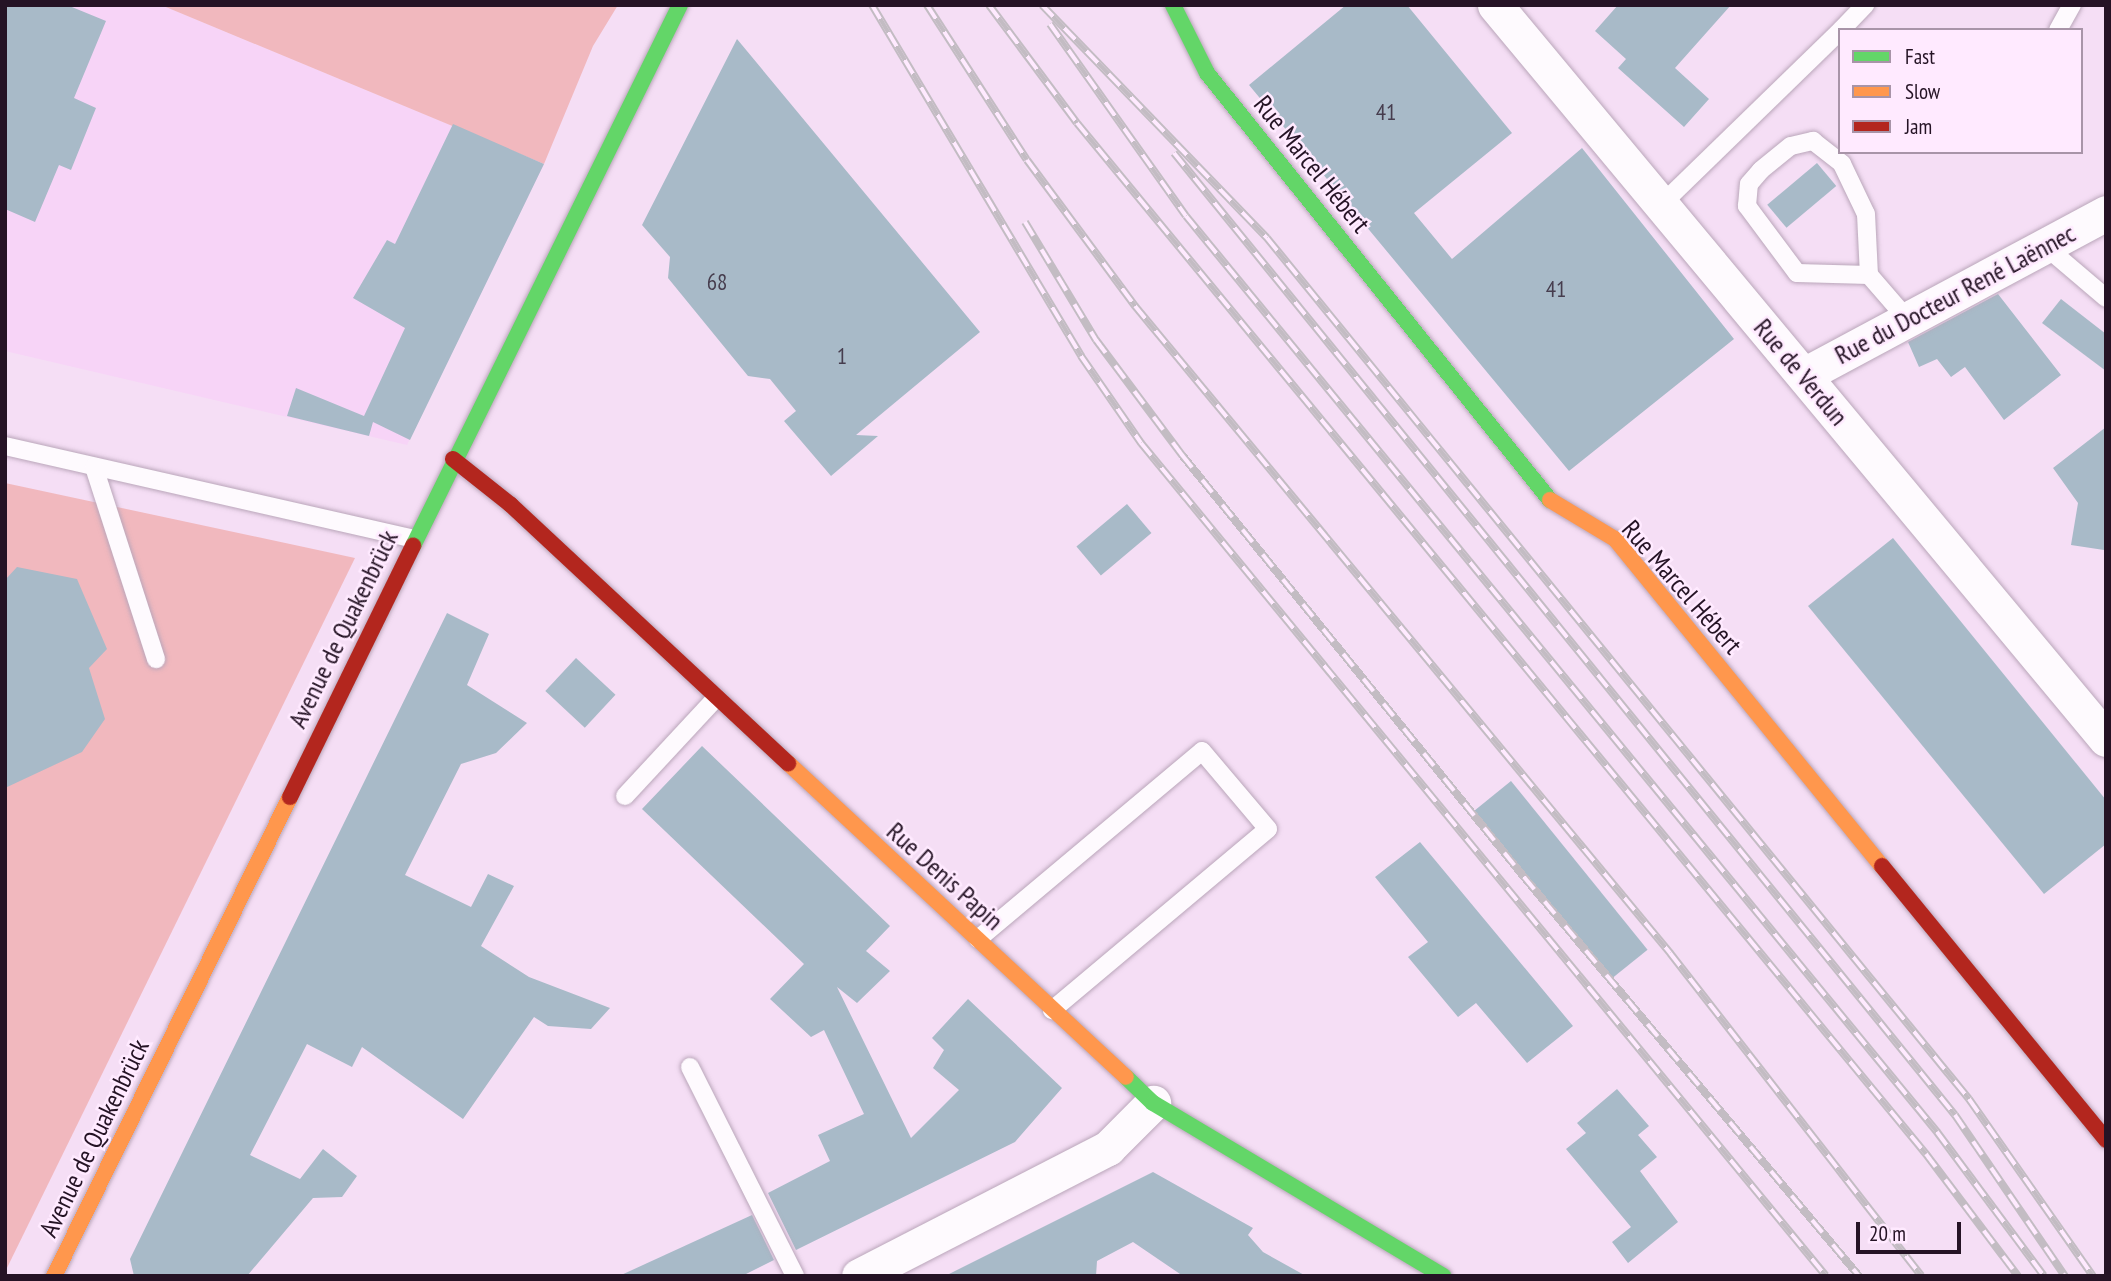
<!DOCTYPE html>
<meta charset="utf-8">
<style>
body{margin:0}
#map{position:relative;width:2111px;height:1281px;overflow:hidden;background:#f5def5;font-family:"PT Sans Narrow",sans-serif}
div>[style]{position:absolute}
.built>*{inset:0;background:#f7d4f7}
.green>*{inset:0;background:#f1b8be}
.building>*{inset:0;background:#a8bac8;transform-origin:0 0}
.roads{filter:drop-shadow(0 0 2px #baa6ba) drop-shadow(0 0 2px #baa6ba)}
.lane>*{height:18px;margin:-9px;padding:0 9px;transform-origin:9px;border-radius:9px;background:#fefafe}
.street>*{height:35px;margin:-17.5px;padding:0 17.5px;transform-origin:17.5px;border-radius:17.5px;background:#fefafe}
.fast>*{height:16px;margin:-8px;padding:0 8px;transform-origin:8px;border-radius:8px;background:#63d668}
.slow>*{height:16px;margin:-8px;padding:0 8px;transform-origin:8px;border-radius:8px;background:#ff974d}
.jam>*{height:16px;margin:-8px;padding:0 8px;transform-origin:8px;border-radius:8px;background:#b3261e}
.rail>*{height:8px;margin-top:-4px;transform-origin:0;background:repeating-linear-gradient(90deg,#ffeaff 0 16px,#c3bcc3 0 32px);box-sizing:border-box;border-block:2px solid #c3bcc3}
span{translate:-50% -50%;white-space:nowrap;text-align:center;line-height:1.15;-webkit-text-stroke:5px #ffeaff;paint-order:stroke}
.number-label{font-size:23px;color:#463d4e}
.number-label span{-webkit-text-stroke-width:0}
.street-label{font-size:26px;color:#251325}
.frame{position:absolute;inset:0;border:7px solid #251325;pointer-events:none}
.legend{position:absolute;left:1838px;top:28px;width:245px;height:126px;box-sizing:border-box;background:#ffeaff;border:2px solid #a894a8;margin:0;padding:9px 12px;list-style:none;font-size:21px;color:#251325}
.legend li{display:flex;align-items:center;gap:14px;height:35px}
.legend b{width:35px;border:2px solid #a894a8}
.scale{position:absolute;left:1856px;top:1222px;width:105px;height:32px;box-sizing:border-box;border:4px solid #251325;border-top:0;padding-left:9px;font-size:21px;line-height:24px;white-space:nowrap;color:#251325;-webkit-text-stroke:5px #ffeaff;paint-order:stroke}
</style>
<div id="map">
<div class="built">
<i style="clip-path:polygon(5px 5px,161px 5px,544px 164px,407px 445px,5px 351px)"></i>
</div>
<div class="green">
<i style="clip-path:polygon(161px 5px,618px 5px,593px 46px,544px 164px)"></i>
<i style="clip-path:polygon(5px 483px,355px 558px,5px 1272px)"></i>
</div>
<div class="building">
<i style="clip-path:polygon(5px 5px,67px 5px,106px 21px,74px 98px,96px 108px,71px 170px,59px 165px,35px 222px,5px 209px)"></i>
<i style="clip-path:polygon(1346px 5px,1407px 5px,1512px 133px,1414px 213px,1452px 259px,1582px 148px,1734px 339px,1569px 471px,1249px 85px)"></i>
<i style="clip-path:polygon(1618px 5px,1731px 5px,1675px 68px,1709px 99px,1684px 127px,1618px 68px,1626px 59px,1595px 31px)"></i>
<i style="clip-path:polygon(737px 39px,980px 332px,856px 435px,878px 436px,831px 476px,784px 421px,796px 411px,770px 379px,748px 376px,668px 278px,670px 257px,642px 225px)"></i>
<i style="clip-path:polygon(453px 124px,544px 164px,410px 440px,373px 422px,369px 436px,287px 416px,296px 388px,364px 416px,405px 328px,353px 298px,387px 240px,395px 244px)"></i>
<i style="left:1817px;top:163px;width:30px;height:65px;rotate:50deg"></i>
<i style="clip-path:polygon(1998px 294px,2061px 375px,2004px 420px,1965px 367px,1951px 377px,1937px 359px,1919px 367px,1908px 342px)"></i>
<i style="clip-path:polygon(2061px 299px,2106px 334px,2106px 371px,2042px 323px)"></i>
<i style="clip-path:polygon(2106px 427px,2106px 535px,2104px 550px,2071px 545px,2078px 503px,2053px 468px)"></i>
<i style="left:1127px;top:504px;width:38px;height:66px;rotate:50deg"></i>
<i style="clip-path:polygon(1893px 538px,2106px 800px,2106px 844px,2044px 894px,1808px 606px)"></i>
<i style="clip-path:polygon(17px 567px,77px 579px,107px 649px,89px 668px,105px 719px,82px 752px,5px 788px,5px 580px)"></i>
<i style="clip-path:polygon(447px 613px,489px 634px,467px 685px,527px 723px,496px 753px,461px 764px,405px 875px,471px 907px,488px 874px,514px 886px,481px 946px,529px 977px,610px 1008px,591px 1029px,548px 1026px,534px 1017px,463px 1119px,362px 1047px,352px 1067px,307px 1044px,250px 1155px,300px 1179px,323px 1149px,357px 1176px,342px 1197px,313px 1198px,247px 1276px,134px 1276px,130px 1259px)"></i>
<i style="left:576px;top:658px;width:54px;height:45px;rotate:43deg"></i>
<i style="clip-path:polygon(702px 746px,890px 926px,866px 951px,890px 971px,857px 1003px,837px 987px,911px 1138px,959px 1090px,933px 1068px,944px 1050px,932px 1038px,968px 999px,1062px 1088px,1015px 1142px,796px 1250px,768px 1193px,830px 1161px,818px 1135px,864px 1114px,824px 1030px,811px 1037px,770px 999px,804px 964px,642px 809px)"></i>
<i style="left:1511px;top:781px;width:217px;height:48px;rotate:51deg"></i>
<i style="clip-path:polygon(1420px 842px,1573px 1026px,1527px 1063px,1476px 1003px,1458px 1017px,1408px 957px,1428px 942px,1375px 877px)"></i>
<i style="clip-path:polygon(1617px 1089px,1649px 1126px,1638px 1135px,1657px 1157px,1640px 1171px,1678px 1222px,1628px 1263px,1612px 1242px,1631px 1227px,1566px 1149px,1586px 1133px,1577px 1123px)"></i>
<i style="clip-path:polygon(1153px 1172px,1253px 1228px,1248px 1235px,1263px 1252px,1306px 1276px,1183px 1276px,1133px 1242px,1097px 1261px,1096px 1276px,945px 1276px)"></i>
<i style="clip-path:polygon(752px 1215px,774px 1260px,742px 1276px,619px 1276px)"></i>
</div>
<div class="roads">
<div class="lane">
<i style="left:1841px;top:30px;width:35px;rotate:-46deg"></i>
<i style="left:2058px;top:30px;width:29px;rotate:-61deg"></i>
<i style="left:1662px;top:204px;width:248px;rotate:-44.2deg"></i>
<i style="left:2045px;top:246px;width:80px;rotate:40.4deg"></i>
<i style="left:1869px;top:275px;width:72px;rotate:-178.4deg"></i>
<i style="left:1797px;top:273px;width:84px;rotate:-126.7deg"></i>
<i style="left:1747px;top:206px;width:22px;rotate:-85deg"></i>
<i style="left:1749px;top:184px;width:18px;rotate:-49deg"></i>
<i style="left:1761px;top:170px;width:38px;rotate:-39deg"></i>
<i style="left:1791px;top:146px;width:23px;rotate:-13deg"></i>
<i style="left:1813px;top:141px;width:37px;rotate:38deg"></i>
<i style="left:1842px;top:164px;width:55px;rotate:64.4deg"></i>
<i style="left:1866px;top:214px;width:61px;rotate:87.2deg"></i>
<i style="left:1869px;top:275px;width:60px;rotate:49.1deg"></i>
<i style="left:5px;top:446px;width:419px;rotate:12.8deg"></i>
<i style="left:94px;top:467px;width:202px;rotate:72.1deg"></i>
<i style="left:625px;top:796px;width:132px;rotate:-47.1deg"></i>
<i style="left:978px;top:939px;width:292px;rotate:-40deg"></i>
<i style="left:1202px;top:751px;width:102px;rotate:49.8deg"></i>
<i style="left:1268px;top:829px;width:282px;rotate:140deg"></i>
<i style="left:690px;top:1067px;width:234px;rotate:63.3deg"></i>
</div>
<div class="street">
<i style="left:1495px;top:5px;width:955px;rotate:50.23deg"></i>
<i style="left:1804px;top:375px;width:343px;rotate:-28.2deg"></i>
<i style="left:859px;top:1276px;width:280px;rotate:-27.2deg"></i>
<i style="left:1108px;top:1148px;width:64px;rotate:-45deg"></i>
</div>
<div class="fast">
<i style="left:1173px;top:5px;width:76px;rotate:63.4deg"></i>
<i style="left:1207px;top:73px;width:548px;rotate:51.23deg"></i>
<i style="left:413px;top:546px;width:603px;rotate:-63.73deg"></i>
<i style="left:1126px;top:1077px;width:37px;rotate:44deg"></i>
<i style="left:1153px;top:1103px;width:338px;rotate:30.8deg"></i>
</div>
<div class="slow">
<i style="left:1550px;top:500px;width:76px;rotate:31deg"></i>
<i style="left:1615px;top:539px;width:422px;rotate:50.8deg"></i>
<i style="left:788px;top:763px;width:461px;rotate:42.9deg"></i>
<i style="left:54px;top:1276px;width:534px;rotate:-63.77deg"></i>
</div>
<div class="jam">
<i style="left:453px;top:459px;width:74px;rotate:38.4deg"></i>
<i style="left:511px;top:505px;width:379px;rotate:43deg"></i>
<i style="left:290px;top:797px;width:280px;rotate:-63.9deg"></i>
<i style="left:1882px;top:866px;width:354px;rotate:50.7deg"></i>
</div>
</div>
<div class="rail">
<i style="left:872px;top:5px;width:409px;rotate:59.2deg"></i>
<i style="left:1081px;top:356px;width:106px;rotate:55.4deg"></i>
<i style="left:1141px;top:443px;width:1078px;rotate:50.57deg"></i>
<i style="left:927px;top:5px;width:184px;rotate:57.2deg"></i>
<i style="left:1027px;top:160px;width:182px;rotate:53.5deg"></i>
<i style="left:1135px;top:306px;width:840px;rotate:50.41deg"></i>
<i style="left:1670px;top:953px;width:409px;rotate:52.1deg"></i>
<i style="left:989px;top:5px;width:147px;rotate:53.3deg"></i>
<i style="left:1077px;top:123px;width:1336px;rotate:50.53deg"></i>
<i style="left:1926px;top:1154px;width:153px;rotate:53deg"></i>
<i style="left:1042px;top:5px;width:324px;rotate:46deg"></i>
<i style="left:1267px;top:238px;width:1111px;rotate:50.81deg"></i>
<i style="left:1969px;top:1099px;width:216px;rotate:55deg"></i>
<i style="left:1050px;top:24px;width:235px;rotate:54.7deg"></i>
<i style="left:1186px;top:216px;width:1185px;rotate:50.65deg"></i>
<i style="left:1937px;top:1132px;width:179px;rotate:53.4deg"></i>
<i style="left:1174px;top:153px;width:1239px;rotate:50.93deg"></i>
<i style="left:1955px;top:1115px;width:195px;rotate:55.7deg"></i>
<i style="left:1025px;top:222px;width:138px;rotate:59deg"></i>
<i style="left:1096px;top:340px;width:144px;rotate:53.2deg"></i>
<i style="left:1182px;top:455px;width:543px;rotate:50.98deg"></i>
<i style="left:1524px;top:877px;width:521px;rotate:49.98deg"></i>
</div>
<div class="number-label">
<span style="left:1386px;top:112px">41</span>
<span style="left:717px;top:282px">68</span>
<span style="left:1556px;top:289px">41</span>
<span style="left:842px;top:356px">1</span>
</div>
<div class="street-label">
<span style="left:1312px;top:164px;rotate:51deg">Rue Marcel Hébert</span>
<span style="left:1955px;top:294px;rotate:-28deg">Rue du Docteur René Laënnec</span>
<span style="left:1801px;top:372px;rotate:50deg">Rue de Verdun</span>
<span style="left:1682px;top:587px;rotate:49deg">Rue Marcel Hébert</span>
<span style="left:343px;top:629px;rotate:-64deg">Avenue de Quakenbrück</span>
<span style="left:945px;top:876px;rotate:42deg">Rue Denis Papin</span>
<span style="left:94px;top:1138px;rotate:-64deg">Avenue de Quakenbrück</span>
</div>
<div class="frame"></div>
<ul class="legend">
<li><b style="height:9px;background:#63d668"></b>Fast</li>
<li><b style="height:9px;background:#ff974d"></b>Slow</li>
<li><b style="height:9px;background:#b3261e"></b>Jam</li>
</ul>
<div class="scale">20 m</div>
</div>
